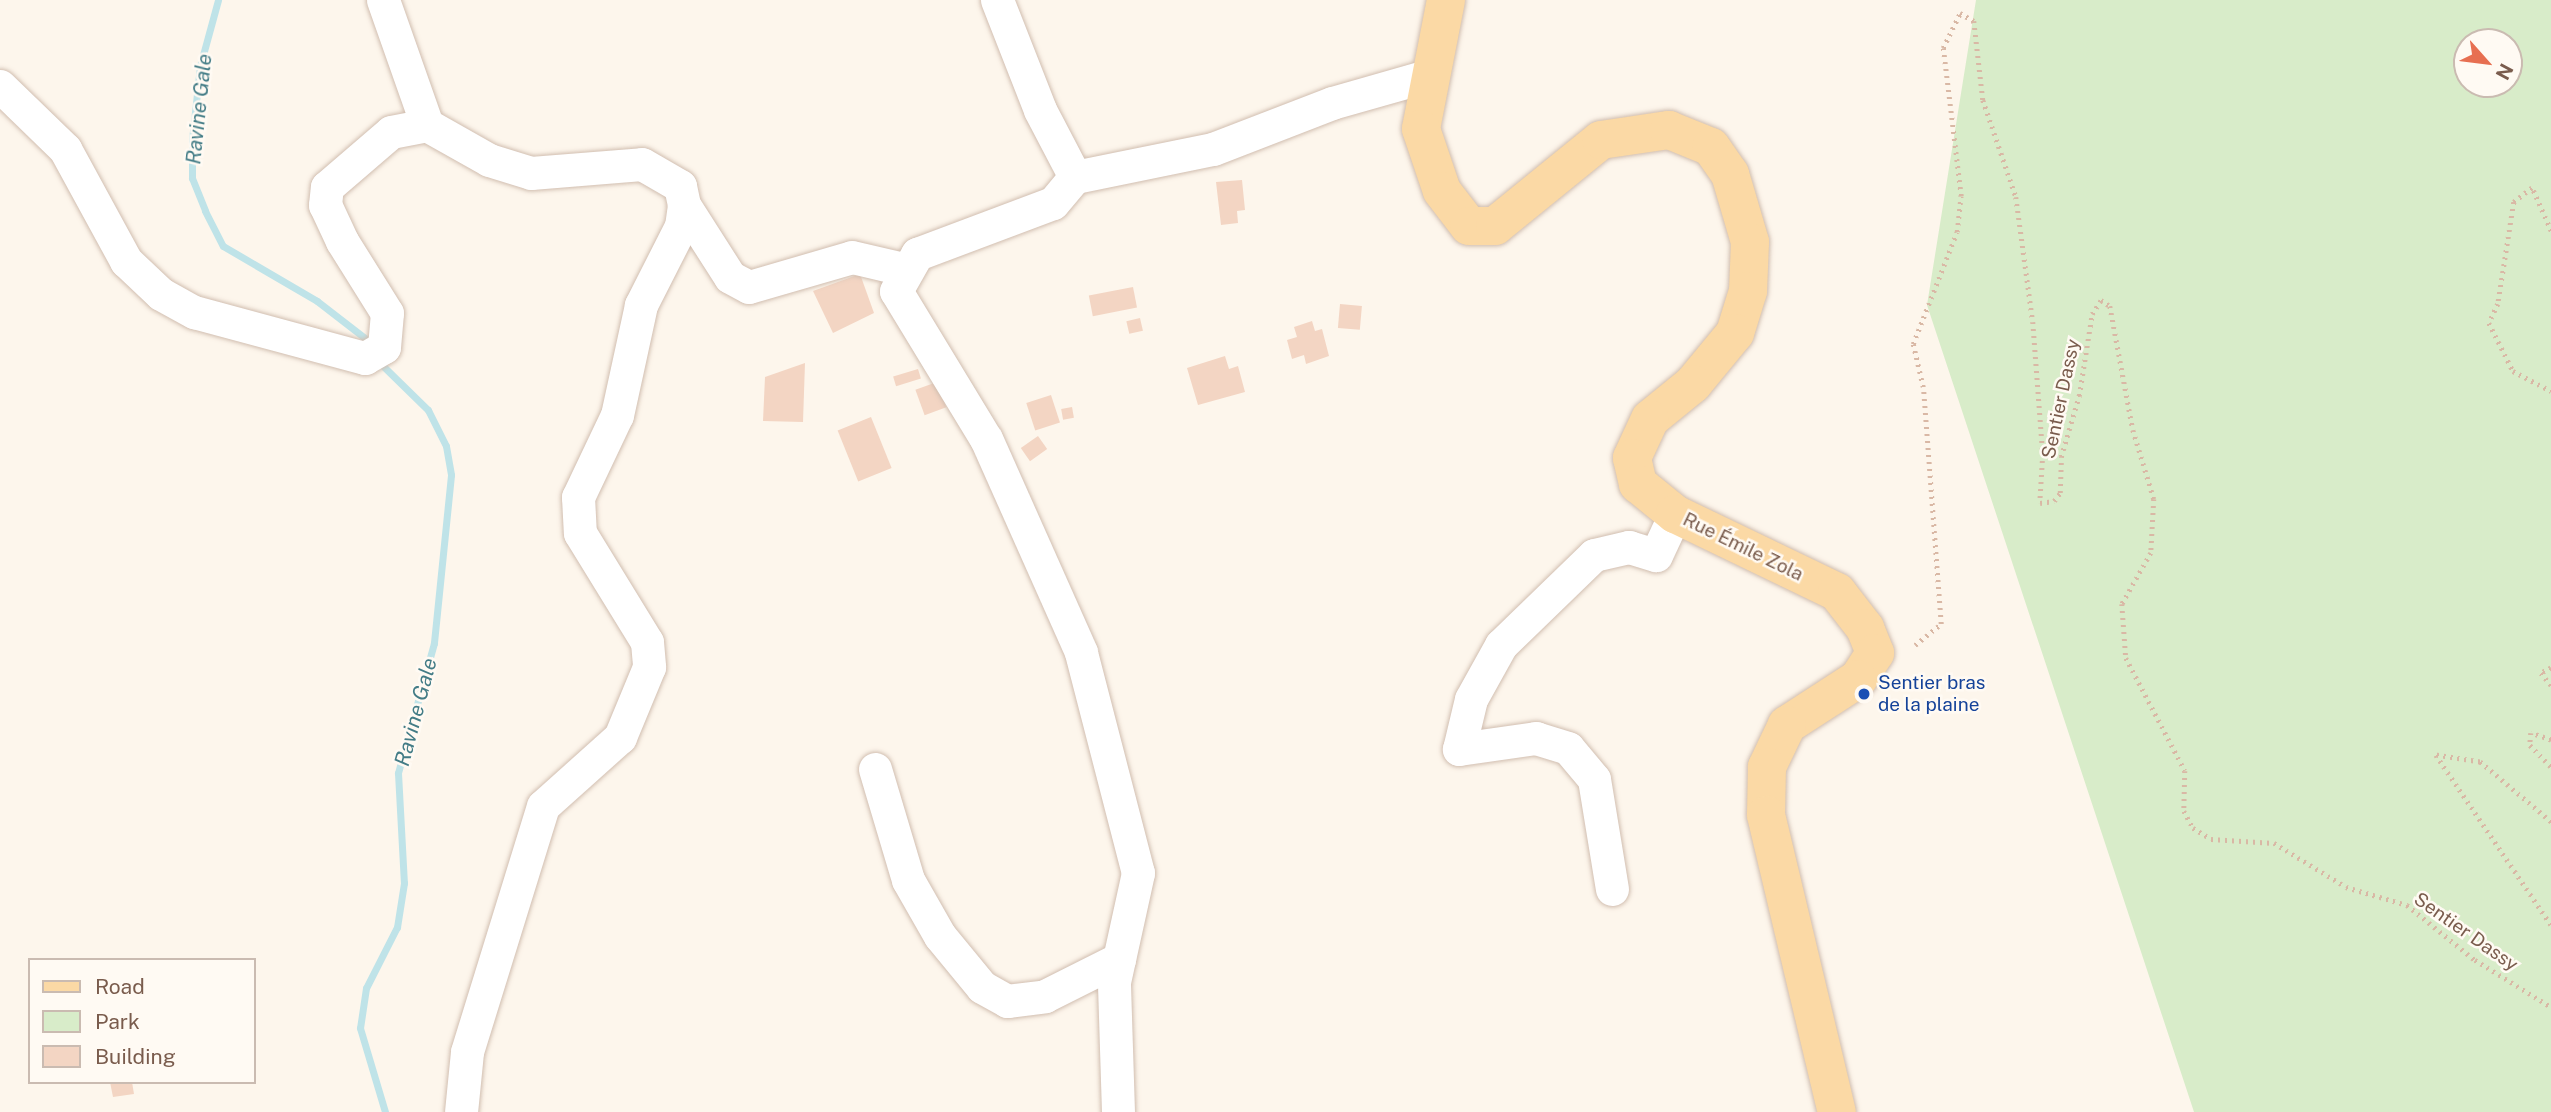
<!DOCTYPE html>
<meta charset="utf-8">
<style>
body{margin:0}
#map{position:relative;width:2551px;height:1112px;overflow:hidden;background:#fdf6ec;font-family:"Public Sans",sans-serif}
div>[style]{position:absolute}
.green>*{inset:0;background:#d8ecc9}
.stream>*{height:7px;margin:-3.5px;padding:0 3.5px;transform-origin:3.5px;border-radius:3.5px;background:#bfe3e8}
.building>*{inset:0;background:#f3d5c3;transform-origin:0 0}
.path>*{height:4.5px;margin-top:-2.25px;transform-origin:0;background:repeating-linear-gradient(90deg,#d9b8a5 0 2px,transparent 0 7px)}
.roads{filter:drop-shadow(0 0 2px #d1beb0) drop-shadow(0 0 2px #d1beb0)}
.minor>*{height:33px;margin:-16.5px;padding:0 16.5px;transform-origin:16.5px;border-radius:16.5px;background:#fff}
.major>*{height:38px;margin:-19px;padding:0 19px;transform-origin:19px;border-radius:19px;background:#fbd9a5}
.dots>*{width:19px;height:19px;translate:-50% -50%;box-sizing:border-box;border:4px solid #fffaf3;border-radius:50%}
span{translate:-50% -50%;white-space:nowrap;text-align:center;line-height:1.15;-webkit-text-stroke:5px #fffaf3;paint-order:stroke}
.street-label{font-size:19px;color:#7a5c4d}
.transit-label{font-size:19px;color:#164399}
.left{translate:0 -50%;text-align:left}
.water-label{font-size:21px;color:#437c86;font-style:italic}
.legend{position:absolute;left:28px;top:958px;width:228px;height:126px;box-sizing:border-box;background:#fffaf3;border:2px solid #cabbb1;margin:0;padding:9px 12px;list-style:none;font-size:21px;color:#7a5c4d}
.legend li{display:flex;align-items:center;gap:14px;height:35px}
.legend b{width:35px;border:2px solid #cabbb1}
.north{position:absolute;left:2453px;top:28px;width:70px;height:70px;box-sizing:border-box;background:#fffaf3;border:2px solid #cabbb1;border-radius:50%;rotate:118deg;font-size:19px;font-weight:700;line-height:28px;text-align:center;color:#7a5c4d}
.north::after{content:'';display:block;margin:auto;width:24px;height:32px;background:#e76f51;clip-path:polygon(50% 0,100% 100%,50% 72%,0 100%)}
</style>
<div id="map">
<div class="green">
<i style="clip-path:polygon(evenodd,1976px 0,2551px 0,2551px 1112px,2194px 1112px,1927px 305px,1976px 0,2467px 42px,2509px 42px,2509px 84px,2467px 84px,2467px 42px)"></i>
</div>
<div class="stream">
<i style="left:218px;top:0;width:68px;rotate:105.3deg"></i>
<i style="left:200px;top:66px;width:74px;rotate:96.2deg"></i>
<i style="left:192px;top:140px;width:38px;rotate:90deg"></i>
<i style="left:192px;top:178px;width:35px;rotate:68deg"></i>
<i style="left:205px;top:211px;width:39px;rotate:63deg"></i>
<i style="left:223px;top:246px;width:109px;rotate:30.3deg"></i>
<i style="left:317px;top:301px;width:67px;rotate:37.7deg"></i>
<i style="left:383px;top:366px;width:63px;rotate:44.4deg"></i>
<i style="left:428px;top:410px;width:40px;rotate:63.4deg"></i>
<i style="left:446px;top:446px;width:29px;rotate:80deg"></i>
<i style="left:451px;top:475px;width:169px;rotate:95.8deg"></i>
<i style="left:434px;top:643px;width:135px;rotate:105.5deg"></i>
<i style="left:398px;top:773px;width:110px;rotate:86.9deg"></i>
<i style="left:404px;top:883px;width:45px;rotate:99deg"></i>
<i style="left:397px;top:927px;width:68px;rotate:116.9deg"></i>
<i style="left:366px;top:988px;width:40px;rotate:98.5deg"></i>
<i style="left:360px;top:1028px;width:88px;rotate:73.4deg"></i>
</div>
<div class="building">
<i style="clip-path:polygon(1242px 180px,1245px 210px,1237px 211px,1238px 223px,1221px 225px,1216px 182px)"></i>
<i style="clip-path:polygon(860px 274px,874px 313px,833px 333px,813px 291px)"></i>
<i style="left:1133px;top:287px;width:21px;height:45px;rotate:79deg"></i>
<i style="left:1340px;top:304px;width:22px;height:24px;rotate:5deg"></i>
<i style="left:1140px;top:318px;width:13px;height:14px;rotate:77deg"></i>
<i style="clip-path:polygon(1312px 321px,1315px 331px,1322px 329px,1329px 356px,1306px 364px,1304px 355px,1292px 359px,1287px 340px,1297px 337px,1294px 327px)"></i>
<i style="clip-path:polygon(1225px 356px,1229px 369px,1238px 366px,1245px 392px,1198px 405px,1187px 368px)"></i>
<i style="clip-path:polygon(805px 363px,803px 422px,763px 421px,765px 377px)"></i>
<i style="left:918px;top:369px;width:10px;height:26px;rotate:73deg"></i>
<i style="left:937px;top:382px;width:27px;height:23px;rotate:70deg"></i>
<i style="left:1051px;top:395px;width:29px;height:26px;rotate:72deg"></i>
<i style="left:1072px;top:407px;width:11px;height:11px;rotate:80deg"></i>
<i style="left:871px;top:417px;width:55px;height:36px;rotate:68deg"></i>
<i style="left:1038px;top:436px;width:16px;height:21px;rotate:55deg"></i>
<i style="clip-path:polygon(110px 1082px,132px 1082px,134px 1094px,113px 1097px)"></i>
</div>
<div class="path">
<i style="left:2551px;top:231px;width:47px;rotate:-113.8deg"></i>
<i style="left:2532px;top:188px;width:23px;rotate:142deg"></i>
<i style="left:2514px;top:202px;width:103px;rotate:98.9deg"></i>
<i style="left:2498px;top:304px;width:21px;rotate:115deg"></i>
<i style="left:2489px;top:323px;width:54px;rotate:63.4deg"></i>
<i style="left:2513px;top:371px;width:43px;rotate:27.8deg"></i>
<i style="left:1915px;top:645px;width:33px;rotate:-39deg"></i>
<i style="left:1941px;top:624px;width:238px;rotate:-94.3deg"></i>
<i style="left:1923px;top:387px;width:44px;rotate:-103.1deg"></i>
<i style="left:1913px;top:344px;width:120px;rotate:-68.6deg"></i>
<i style="left:1957px;top:232px;width:36px;rotate:-84deg"></i>
<i style="left:1961px;top:196px;width:149px;rotate:-96.9deg"></i>
<i style="left:1943px;top:48px;width:39px;rotate:-64deg"></i>
<i style="left:1960px;top:13px;width:16px;rotate:30deg"></i>
<i style="left:1974px;top:21px;width:80px;rotate:83.5deg"></i>
<i style="left:1983px;top:100px;width:102px;rotate:71.2deg"></i>
<i style="left:2016px;top:197px;width:126px;rotate:82.3deg"></i>
<i style="left:2033px;top:322px;width:132px;rotate:85.7deg"></i>
<i style="left:2043px;top:454px;width:49px;rotate:93.5deg"></i>
<i style="left:2040px;top:503px;width:14px;rotate:-8deg"></i>
<i style="left:2054px;top:501px;width:10px;rotate:-53deg"></i>
<i style="left:2060px;top:493px;width:36px;rotate:-88deg"></i>
<i style="left:2061px;top:457px;width:64px;rotate:-73.6deg"></i>
<i style="left:2079px;top:396px;width:83px;rotate:-81deg"></i>
<i style="left:2092px;top:314px;width:17px;rotate:-57deg"></i>
<i style="left:2101px;top:300px;width:11px;rotate:34deg"></i>
<i style="left:2110px;top:306px;width:126px;rotate:79.5deg"></i>
<i style="left:2133px;top:430px;width:72px;rotate:73.1deg"></i>
<i style="left:2154px;top:499px;width:54px;rotate:93.2deg"></i>
<i style="left:2151px;top:553px;width:59px;rotate:119.6deg"></i>
<i style="left:2122px;top:604px;width:54px;rotate:85.8deg"></i>
<i style="left:2126px;top:658px;width:127px;rotate:62.4deg"></i>
<i style="left:2185px;top:771px;width:40px;rotate:91.4deg"></i>
<i style="left:2184px;top:811px;width:19px;rotate:62deg"></i>
<i style="left:2193px;top:828px;width:21px;rotate:31deg"></i>
<i style="left:2211px;top:839px;width:63px;rotate:3.6deg"></i>
<i style="left:2274px;top:843px;width:84px;rotate:31.4deg"></i>
<i style="left:2346px;top:887px;width:64px;rotate:16.4deg"></i>
<i style="left:2407px;top:905px;width:87px;rotate:39deg"></i>
<i style="left:2475px;top:960px;width:89px;rotate:31.7deg"></i>
<i style="left:2551px;top:668px;width:11px;rotate:153deg"></i>
<i style="left:2541px;top:673px;width:16px;rotate:50deg"></i>
<i style="left:2551px;top:740px;width:21px;rotate:-161deg"></i>
<i style="left:2531px;top:733px;width:12px;rotate:95deg"></i>
<i style="left:2530px;top:745px;width:30px;rotate:46deg"></i>
<i style="left:2551px;top:822px;width:93px;rotate:-139.8deg"></i>
<i style="left:2480px;top:762px;width:45px;rotate:-171deg"></i>
<i style="left:2436px;top:755px;width:205px;rotate:55.9deg"></i>
</div>
<div class="roads">
<div class="minor">
<i style="left:383px;top:0;width:133px;rotate:70.6deg"></i>
<i style="left:427px;top:125px;width:71px;rotate:29.4deg"></i>
<i style="left:489px;top:160px;width:44px;rotate:17.2deg"></i>
<i style="left:531px;top:173px;width:111px;rotate:-4.6deg"></i>
<i style="left:642px;top:164px;width:44px;rotate:30.1deg"></i>
<i style="left:680px;top:186px;width:19px;rotate:78deg"></i>
<i style="left:684px;top:205px;width:21px;rotate:98deg"></i>
<i style="left:681px;top:226px;width:89px;rotate:116.9deg"></i>
<i style="left:641px;top:305px;width:113px;rotate:102.3deg"></i>
<i style="left:617px;top:415px;width:91px;rotate:115.4deg"></i>
<i style="left:578px;top:497px;width:36px;rotate:87deg"></i>
<i style="left:580px;top:533px;width:128px;rotate:58.4deg"></i>
<i style="left:647px;top:642px;width:25px;rotate:85deg"></i>
<i style="left:649px;top:667px;width:76px;rotate:112.5deg"></i>
<i style="left:620px;top:737px;width:103px;rotate:138.1deg"></i>
<i style="left:543px;top:806px;width:257px;rotate:107.2deg"></i>
<i style="left:467px;top:1052px;width:60px;rotate:95.7deg"></i>
<i style="left:997px;top:0;width:118px;rotate:68.6deg"></i>
<i style="left:1040px;top:110px;width:76px;rotate:62.4deg"></i>
<i style="left:0;top:86px;width:91px;rotate:44.1deg"></i>
<i style="left:65px;top:149px;width:128px;rotate:61.4deg"></i>
<i style="left:126px;top:261px;width:48px;rotate:43.3deg"></i>
<i style="left:161px;top:294px;width:38px;rotate:29deg"></i>
<i style="left:194px;top:312px;width:177px;rotate:15.1deg"></i>
<i style="left:365px;top:358px;width:22px;rotate:-30deg"></i>
<i style="left:384px;top:347px;width:34px;rotate:-85deg"></i>
<i style="left:387px;top:313px;width:85px;rotate:-122deg"></i>
<i style="left:342px;top:241px;width:40px;rotate:-115deg"></i>
<i style="left:325px;top:205px;width:18px;rotate:-84deg"></i>
<i style="left:327px;top:187px;width:84px;rotate:-40.7deg"></i>
<i style="left:391px;top:132px;width:37px;rotate:-11deg"></i>
<i style="left:684px;top:205px;width:85px;rotate:57.4deg"></i>
<i style="left:730px;top:277px;width:21px;rotate:28deg"></i>
<i style="left:749px;top:287px;width:107px;rotate:-16.2deg"></i>
<i style="left:852px;top:257px;width:52px;rotate:13.2deg"></i>
<i style="left:875px;top:769px;width:116px;rotate:73.4deg"></i>
<i style="left:908px;top:880px;width:64px;rotate:60.3deg"></i>
<i style="left:940px;top:936px;width:66px;rotate:50.5deg"></i>
<i style="left:982px;top:987px;width:29px;rotate:29deg"></i>
<i style="left:1007px;top:1001px;width:38px;rotate:-7deg"></i>
<i style="left:1045px;top:996px;width:83px;rotate:-26.6deg"></i>
<i style="left:1612px;top:889px;width:111px;rotate:-99.3deg"></i>
<i style="left:1594px;top:779px;width:40px;rotate:-130deg"></i>
<i style="left:1568px;top:748px;width:34px;rotate:-163deg"></i>
<i style="left:1536px;top:738px;width:78px;rotate:171.9deg"></i>
<i style="left:1459px;top:749px;width:51px;rotate:-76.5deg"></i>
<i style="left:1471px;top:699px;width:62px;rotate:-60.9deg"></i>
<i style="left:1501px;top:645px;width:129px;rotate:-44.1deg"></i>
<i style="left:1594px;top:555px;width:36px;rotate:-13deg"></i>
<i style="left:1629px;top:547px;width:28px;rotate:17deg"></i>
<i style="left:1656px;top:555px;width:45px;rotate:-65.1deg"></i>
<i style="left:1118px;top:1112px;width:130px;rotate:-91.8deg"></i>
<i style="left:1114px;top:982px;width:112px;rotate:-77.6deg"></i>
<i style="left:1138px;top:873px;width:228px;rotate:-104.5deg"></i>
<i style="left:1081px;top:652px;width:233px;rotate:-114deg"></i>
<i style="left:986px;top:439px;width:173px;rotate:-121.3deg"></i>
<i style="left:896px;top:291px;width:43px;rotate:-60.4deg"></i>
<i style="left:917px;top:254px;width:145px;rotate:-20.6deg"></i>
<i style="left:1053px;top:203px;width:34px;rotate:-50deg"></i>
<i style="left:1075px;top:177px;width:141px;rotate:-11.5deg"></i>
<i style="left:1213px;top:149px;width:128px;rotate:-21.1deg"></i>
<i style="left:1332px;top:103px;width:99px;rotate:-15.9deg"></i>
</div>
<div class="major">
<i style="left:1446px;top:0;width:131px;rotate:101deg"></i>
<i style="left:1421px;top:129px;width:65px;rotate:71.3deg"></i>
<i style="left:1442px;top:191px;width:44px;rotate:52.4deg"></i>
<i style="left:1469px;top:226px;width:26px"></i>
<i style="left:1495px;top:226px;width:136px;rotate:-39.1deg"></i>
<i style="left:1601px;top:140px;width:69px;rotate:-8.4deg"></i>
<i style="left:1669px;top:130px;width:45px;rotate:22deg"></i>
<i style="left:1711px;top:147px;width:33px;rotate:55deg"></i>
<i style="left:1730px;top:174px;width:71px;rotate:73.6deg"></i>
<i style="left:1750px;top:242px;width:49px;rotate:92.3deg"></i>
<i style="left:1748px;top:291px;width:44px;rotate:107.2deg"></i>
<i style="left:1735px;top:333px;width:66px;rotate:129.5deg"></i>
<i style="left:1693px;top:384px;width:55px;rotate:140.9deg"></i>
<i style="left:1650px;top:419px;width:43px;rotate:114.8deg"></i>
<i style="left:1632px;top:458px;width:27px;rotate:77deg"></i>
<i style="left:1638px;top:484px;width:48px;rotate:39deg"></i>
<i style="left:1675px;top:514px;width:180px;rotate:25.7deg"></i>
<i style="left:1837px;top:592px;width:46px;rotate:52.1deg"></i>
<i style="left:1865px;top:628px;width:27px;rotate:68deg"></i>
<i style="left:1875px;top:653px;width:31px;rotate:123deg"></i>
<i style="left:1858px;top:679px;width:85px;rotate:147.1deg"></i>
<i style="left:1787px;top:725px;width:47px;rotate:115.5deg"></i>
<i style="left:1767px;top:767px;width:48px;rotate:91.2deg"></i>
<i style="left:1766px;top:815px;width:305px;rotate:76.6deg"></i>
</div>
</div>
<div class="dots">
<i style="left:1864px;top:694px;background:#1a4fb4"></i>
</div>
<div class="street-label">
<span style="left:2061px;top:399px;rotate:-78deg">Sentier Dassy</span>
<span style="left:1743px;top:547px;rotate:26deg">Rue Émile Zola</span>
<span style="left:2466px;top:932px;rotate:35deg">Sentier Dassy</span>
</div>
<div class="transit-label">
<span class="left" style="left:1878px;top:694px">Sentier bras<br>de la plaine</span>
</div>
<div class="water-label">
<span style="left:199px;top:109px;rotate:-84deg">Ravine Gale</span>
<span style="left:416px;top:712px;rotate:-75deg">Ravine Gale</span>
</div>
<ul class="legend">
<li><b style="height:9px;background:#fbd9a5"></b>Road</li>
<li><b style="height:19px;background:#d8ecc9"></b>Park</li>
<li><b style="height:19px;background:#f3d5c3"></b>Building</li>
</ul>
<div class="north">N</div>
</div>
